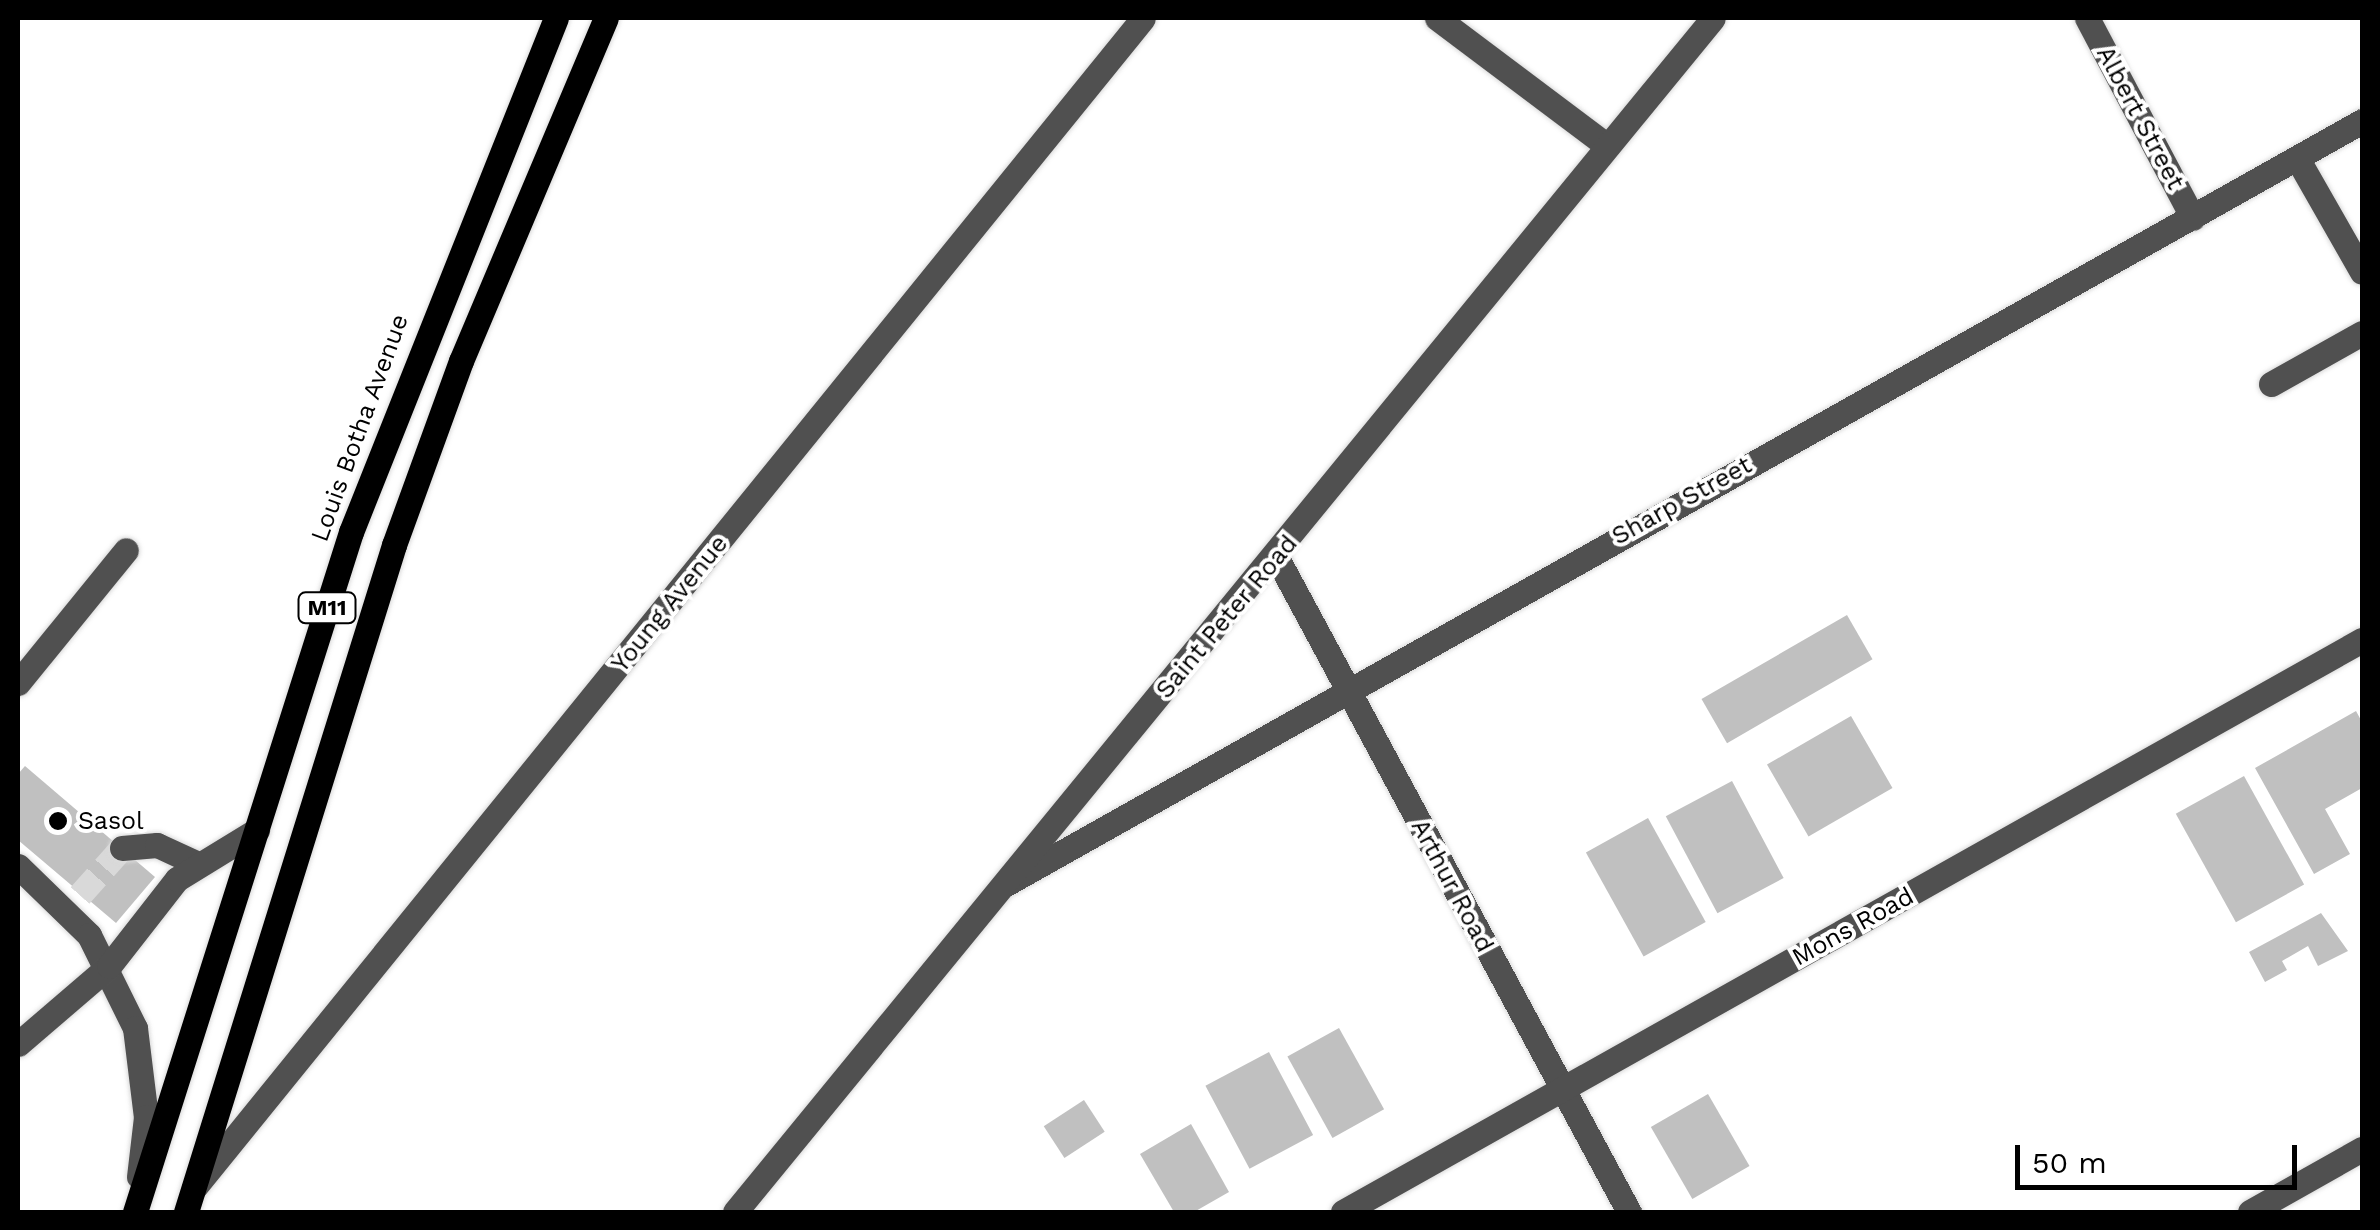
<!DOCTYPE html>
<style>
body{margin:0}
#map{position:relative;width:2380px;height:1230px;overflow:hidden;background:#fff;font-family:"Work Sans",sans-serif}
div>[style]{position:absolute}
.building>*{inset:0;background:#c0c0c0;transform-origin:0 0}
.minor-tunnel>*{height:25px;margin-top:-12.5px;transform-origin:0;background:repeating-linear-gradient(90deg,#d9d9d9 0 25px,transparent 0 37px)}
.roads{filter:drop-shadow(0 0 2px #dbdbdb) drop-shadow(0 0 2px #dbdbdb)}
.minor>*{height:25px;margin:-12.5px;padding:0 12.5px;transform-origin:12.5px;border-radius:12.5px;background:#505050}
.major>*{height:25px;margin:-12.5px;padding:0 12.5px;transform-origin:12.5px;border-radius:12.5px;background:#000}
.dots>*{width:28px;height:28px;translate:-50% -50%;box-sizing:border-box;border:5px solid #fff;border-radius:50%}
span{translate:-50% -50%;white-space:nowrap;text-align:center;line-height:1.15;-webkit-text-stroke:8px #fff;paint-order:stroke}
.shield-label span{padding:2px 8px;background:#fff;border:2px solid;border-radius:8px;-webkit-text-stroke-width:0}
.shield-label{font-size:22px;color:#000;font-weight:700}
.street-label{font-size:25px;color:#000}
.poi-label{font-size:25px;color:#000}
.left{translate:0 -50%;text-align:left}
.frame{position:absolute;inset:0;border:20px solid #000;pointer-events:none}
.scale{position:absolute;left:2015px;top:1145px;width:282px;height:45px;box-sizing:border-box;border:5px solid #000;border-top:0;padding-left:12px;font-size:30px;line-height:35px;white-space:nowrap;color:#000;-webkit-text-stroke:8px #fff;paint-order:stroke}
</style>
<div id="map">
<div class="building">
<i style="left:1847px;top:615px;width:51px;height:168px;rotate:60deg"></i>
<i style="clip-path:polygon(2356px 711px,2362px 722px,2362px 788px,2325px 809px,2350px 854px,2314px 874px,2255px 768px)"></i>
<i style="left:1851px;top:716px;width:83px;height:97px;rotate:60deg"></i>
<i style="clip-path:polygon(25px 766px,155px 877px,116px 923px,18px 840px,18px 774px)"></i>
<i style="left:2244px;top:776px;width:124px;height:78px;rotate:61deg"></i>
<i style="left:1732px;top:781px;width:110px;height:75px;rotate:62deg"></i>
<i style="left:1648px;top:818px;width:119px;height:71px;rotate:61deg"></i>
<i style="clip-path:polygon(2321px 913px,2348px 951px,2318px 966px,2308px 946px,2282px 961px,2287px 970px,2265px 982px,2249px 952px)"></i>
<i style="left:1339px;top:1028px;width:93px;height:59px;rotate:61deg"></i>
<i style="left:1269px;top:1052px;width:94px;height:72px;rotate:62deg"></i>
<i style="left:1708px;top:1094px;width:83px;height:66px;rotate:60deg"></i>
<i style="left:1084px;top:1100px;width:38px;height:48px;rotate:57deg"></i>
<i style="clip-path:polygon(1191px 1124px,1229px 1192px,1194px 1212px,1174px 1212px,1140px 1154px)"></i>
</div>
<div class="minor-tunnel">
<i style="left:80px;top:895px;width:63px;rotate:-48.2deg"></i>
</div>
<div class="roads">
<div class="minor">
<i style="left:1437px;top:18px;width:211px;rotate:36.9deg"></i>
<i style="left:2087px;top:18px;width:226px;rotate:62.1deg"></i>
<i style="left:2297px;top:158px;width:131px;rotate:60.3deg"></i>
<i style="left:2271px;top:384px;width:104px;rotate:-29.3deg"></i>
<i style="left:1277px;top:558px;width:743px;rotate:61.71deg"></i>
<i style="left:18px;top:683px;width:171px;rotate:-50.9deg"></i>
<i style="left:122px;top:848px;width:35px;rotate:-5deg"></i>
<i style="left:157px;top:845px;width:45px;rotate:24.9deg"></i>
<i style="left:18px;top:866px;width:99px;rotate:44.2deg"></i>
<i style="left:89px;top:935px;width:104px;rotate:63.7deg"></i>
<i style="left:135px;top:1028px;width:90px;rotate:83deg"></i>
<i style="left:146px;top:1117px;width:60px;rotate:96.7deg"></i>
<i style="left:1004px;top:885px;width:1558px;rotate:-29.36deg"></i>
<i style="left:18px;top:1044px;width:120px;rotate:-40.6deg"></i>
<i style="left:109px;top:966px;width:110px;rotate:-52deg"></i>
<i style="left:177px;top:879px;width:94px;rotate:-31.5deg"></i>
<i style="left:194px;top:1188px;width:1506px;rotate:-50.95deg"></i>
<i style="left:735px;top:1212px;width:1543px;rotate:-50.68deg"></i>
<i style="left:1343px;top:1212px;width:1169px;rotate:-29.31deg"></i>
<i style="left:2250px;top:1212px;width:129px;rotate:-29.4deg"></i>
</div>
<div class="major">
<i style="left:135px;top:1212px;width:713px;rotate:-72.38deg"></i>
<i style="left:351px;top:532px;width:553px;rotate:-68.26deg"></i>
<i style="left:186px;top:1212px;width:699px;rotate:-72.68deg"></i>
<i style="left:394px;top:545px;width:196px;rotate:-70deg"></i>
<i style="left:461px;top:361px;width:372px;rotate:-67.1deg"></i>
</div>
</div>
<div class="dots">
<i style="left:58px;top:821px;background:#000"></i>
</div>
<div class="shield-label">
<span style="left:327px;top:608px">M11</span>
</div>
<div class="street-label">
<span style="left:2140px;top:118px;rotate:62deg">Albert Street</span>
<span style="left:360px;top:428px;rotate:-70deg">Louis Botha Avenue</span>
<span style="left:1682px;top:501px;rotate:-29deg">Sharp Street</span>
<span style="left:670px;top:604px;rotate:-51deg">Young Avenue</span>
<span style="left:1227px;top:617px;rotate:-50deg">Saint Peter Road</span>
<span style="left:1452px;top:886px;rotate:62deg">Arthur Road</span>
<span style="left:1853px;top:927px;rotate:-29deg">Mons Road</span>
</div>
<div class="poi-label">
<span class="left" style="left:78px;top:821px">Sasol</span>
</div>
<div class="frame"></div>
<div class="scale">50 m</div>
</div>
